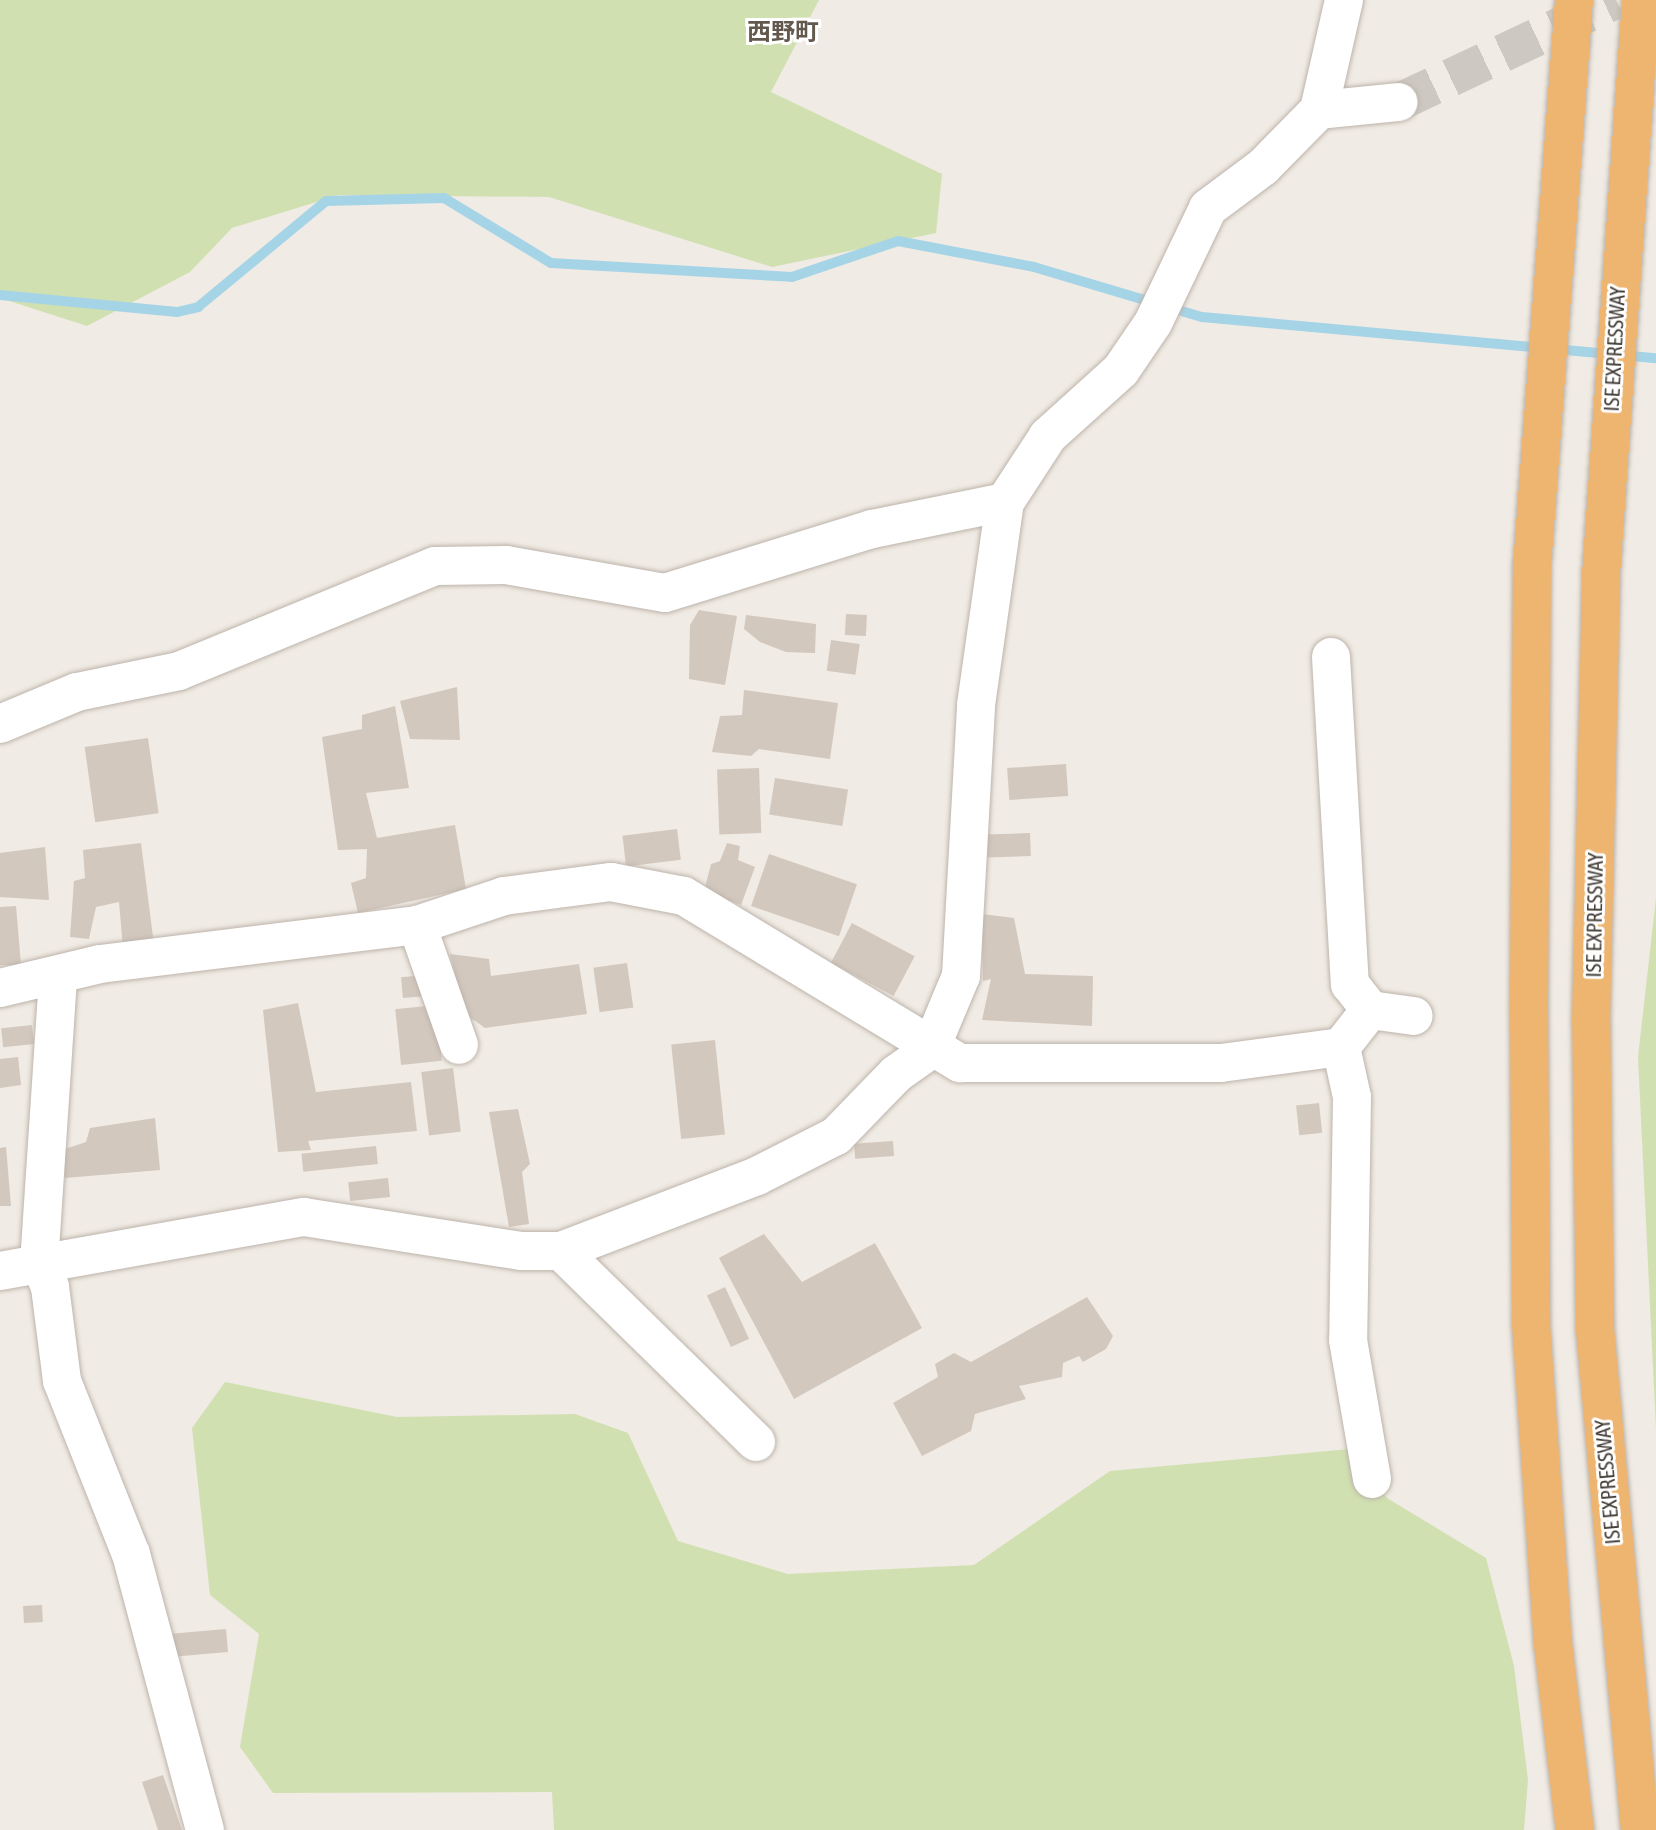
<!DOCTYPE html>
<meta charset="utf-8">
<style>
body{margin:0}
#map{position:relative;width:1656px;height:1830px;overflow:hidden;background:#f0ebe4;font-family:"Asap Condensed","Noto Sans JP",sans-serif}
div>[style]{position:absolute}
.green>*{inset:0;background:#d1e0b1}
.stream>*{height:10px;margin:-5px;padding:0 5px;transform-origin:5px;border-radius:5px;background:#a6d4e7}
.building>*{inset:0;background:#d3c8be;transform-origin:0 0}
.minor-tunnel>*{height:38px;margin-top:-19px;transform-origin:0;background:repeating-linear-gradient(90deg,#cdc8c1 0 38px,transparent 0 57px)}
.roads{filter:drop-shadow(0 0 2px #bdb4ab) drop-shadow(0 0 2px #bdb4ab)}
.minor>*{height:38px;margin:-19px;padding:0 19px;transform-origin:19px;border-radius:19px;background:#fff}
.highway>*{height:38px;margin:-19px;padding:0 19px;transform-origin:19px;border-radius:19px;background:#eeb571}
span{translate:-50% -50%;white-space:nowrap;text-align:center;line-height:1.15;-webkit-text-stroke:6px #fff;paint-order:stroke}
.street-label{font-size:21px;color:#413b35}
.quarter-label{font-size:24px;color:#63584d;font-weight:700}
</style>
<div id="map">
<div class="green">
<i style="clip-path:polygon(0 0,819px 0,771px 92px,942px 174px,936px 233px,772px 267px,549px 197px,339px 195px,232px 228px,190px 272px,87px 326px,0 298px)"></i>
<i style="clip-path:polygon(1656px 898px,1656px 1429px,1638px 1057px)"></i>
<i style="clip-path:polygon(225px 1382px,397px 1417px,575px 1414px,628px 1433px,678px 1541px,788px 1574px,974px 1565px,1110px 1471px,1350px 1449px,1387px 1498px,1486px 1558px,1514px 1666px,1528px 1780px,1524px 1830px,554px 1830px,552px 1792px,273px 1793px,240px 1747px,259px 1634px,210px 1595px,192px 1428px)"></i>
</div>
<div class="stream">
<i style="left:0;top:295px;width:178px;rotate:5.5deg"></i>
<i style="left:177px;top:312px;width:22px;rotate:-13deg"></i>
<i style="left:198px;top:307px;width:166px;rotate:-39.6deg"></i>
<i style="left:326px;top:201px;width:118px;rotate:-1.5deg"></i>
<i style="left:444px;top:198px;width:125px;rotate:31.3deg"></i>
<i style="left:551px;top:263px;width:241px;rotate:3.3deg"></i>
<i style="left:792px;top:277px;width:112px;rotate:-18.8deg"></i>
<i style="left:898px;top:241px;width:138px;rotate:10.8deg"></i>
<i style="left:1034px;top:267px;width:175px;rotate:16.6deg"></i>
<i style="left:1202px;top:317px;width:456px;rotate:5.2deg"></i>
</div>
<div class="building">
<i style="clip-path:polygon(699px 610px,737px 616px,725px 685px,689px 679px,690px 625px)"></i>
<i style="left:846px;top:614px;width:21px;height:21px;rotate:3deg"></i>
<i style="clip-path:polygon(746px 615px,816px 624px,815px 653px,786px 652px,760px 642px,744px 629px)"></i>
<i style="left:831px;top:640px;width:29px;height:31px;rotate:8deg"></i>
<i style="clip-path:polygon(457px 687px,460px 740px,410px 739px,400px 701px)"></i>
<i style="clip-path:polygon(744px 690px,838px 703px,830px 759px,759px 749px,751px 756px,712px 752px,720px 716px,742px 715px)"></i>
<i style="clip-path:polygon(395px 706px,409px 788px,366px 793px,377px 838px,455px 825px,466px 889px,358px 913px,351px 883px,366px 878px,367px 849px,338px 850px,322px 737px,362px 729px,362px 715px)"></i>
<i style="left:148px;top:738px;width:76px;height:64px;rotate:82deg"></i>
<i style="left:1066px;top:764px;width:32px;height:59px;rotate:86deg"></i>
<i style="left:759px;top:768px;width:65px;height:42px;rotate:88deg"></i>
<i style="left:775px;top:778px;width:74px;height:37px;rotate:9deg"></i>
<i style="left:677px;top:829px;width:31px;height:55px;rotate:83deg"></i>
<i style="left:1030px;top:833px;width:23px;height:43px;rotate:88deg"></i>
<i style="clip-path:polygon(141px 843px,154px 945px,123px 948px,119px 902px,96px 907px,89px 939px,70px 937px,74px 881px,85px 878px,83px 850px)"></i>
<i style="clip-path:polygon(727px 843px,740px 846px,738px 860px,755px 867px,741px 905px,704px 891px,711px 864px,720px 861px)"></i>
<i style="clip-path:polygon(45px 847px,49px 900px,0 897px,0 853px)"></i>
<i style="left:769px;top:854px;width:93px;height:55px;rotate:19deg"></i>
<i style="clip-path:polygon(16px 906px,21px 965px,0 965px,0 907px)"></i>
<i style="clip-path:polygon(982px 914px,1014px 918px,1025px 974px,1093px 976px,1092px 1026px,982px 1020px,991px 979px,983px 981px)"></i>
<i style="left:852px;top:923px;width:71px;height:45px;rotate:28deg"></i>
<i style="clip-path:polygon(450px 954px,489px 959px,491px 976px,579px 964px,587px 1014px,485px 1028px,464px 1013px)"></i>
<i style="left:627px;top:963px;width:45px;height:34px;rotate:82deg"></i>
<i style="left:426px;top:975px;width:21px;height:25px;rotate:85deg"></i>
<i style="clip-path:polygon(298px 1003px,316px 1092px,411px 1082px,417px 1131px,308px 1141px,311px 1150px,278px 1152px,263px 1010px)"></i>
<i style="left:436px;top:1005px;width:56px;height:41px;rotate:84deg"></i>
<i style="left:32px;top:1025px;width:19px;height:31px;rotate:84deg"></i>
<i style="left:715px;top:1040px;width:95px;height:44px;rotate:84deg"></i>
<i style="clip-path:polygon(18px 1057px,21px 1085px,0 1088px,0 1059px)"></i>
<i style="left:453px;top:1068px;width:64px;height:32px;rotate:83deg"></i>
<i style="left:1319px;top:1103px;width:30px;height:23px;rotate:84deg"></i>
<i style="clip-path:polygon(518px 1109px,530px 1164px,522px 1172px,529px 1224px,509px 1227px,489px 1112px)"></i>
<i style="clip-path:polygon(155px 1118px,160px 1170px,65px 1178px,62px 1150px,86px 1142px,90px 1128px)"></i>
<i style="left:893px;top:1141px;width:15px;height:39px;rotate:86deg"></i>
<i style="left:376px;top:1146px;width:18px;height:75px;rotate:84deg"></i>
<i style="clip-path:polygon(6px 1147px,11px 1206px,0 1206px,0 1148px)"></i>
<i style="left:388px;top:1178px;width:19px;height:40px;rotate:84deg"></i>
<i style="clip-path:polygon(764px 1234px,802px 1282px,875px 1243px,922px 1328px,794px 1399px,719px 1258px)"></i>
<i style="left:725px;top:1287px;width:57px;height:20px;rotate:65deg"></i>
<i style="clip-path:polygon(1087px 1297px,1113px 1336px,1106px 1349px,1083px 1362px,1079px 1356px,1063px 1363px,1062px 1377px,1019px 1386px,1026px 1399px,975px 1414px,971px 1431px,922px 1456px,893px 1403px,938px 1377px,935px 1364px,954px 1353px,971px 1362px)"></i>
<i style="left:42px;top:1605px;width:17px;height:19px;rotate:87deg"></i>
<i style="left:226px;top:1629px;width:23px;height:55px;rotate:85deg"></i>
<i style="clip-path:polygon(163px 1775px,182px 1830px,158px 1830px,142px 1782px)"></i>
</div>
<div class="minor-tunnel">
<i style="left:1399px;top:102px;width:240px;rotate:-25.2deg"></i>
</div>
<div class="roads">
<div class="minor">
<i style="left:1319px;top:110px;width:80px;rotate:-5.7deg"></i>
<i style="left:1331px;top:657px;width:328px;rotate:86.7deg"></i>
<i style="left:1350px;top:984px;width:33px;rotate:52deg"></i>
<i style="left:0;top:724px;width:83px;rotate:-22.6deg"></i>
<i style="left:77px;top:692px;width:104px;rotate:-11.6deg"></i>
<i style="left:179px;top:671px;width:277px;rotate:-22.3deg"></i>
<i style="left:435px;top:566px;width:71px;rotate:-0.8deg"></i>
<i style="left:506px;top:565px;width:161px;rotate:10deg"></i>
<i style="left:665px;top:593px;width:217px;rotate:-17.2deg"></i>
<i style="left:872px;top:529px;width:136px;rotate:-11.5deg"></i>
<i style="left:417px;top:925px;width:127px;rotate:70.7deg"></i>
<i style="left:58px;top:978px;width:284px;rotate:93.8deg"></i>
<i style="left:39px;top:1261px;width:28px;rotate:67deg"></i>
<i style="left:50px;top:1287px;width:95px;rotate:82.7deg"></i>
<i style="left:62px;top:1381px;width:186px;rotate:68.3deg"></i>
<i style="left:131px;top:1554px;width:286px;rotate:75deg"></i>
<i style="left:0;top:988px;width:103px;rotate:-13.5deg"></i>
<i style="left:100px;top:964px;width:319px;rotate:-7deg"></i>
<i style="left:417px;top:925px;width:92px;rotate:-18.4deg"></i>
<i style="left:504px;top:896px;width:108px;rotate:-7.5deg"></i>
<i style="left:611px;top:882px;width:74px;rotate:10.9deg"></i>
<i style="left:684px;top:896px;width:323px;rotate:31.2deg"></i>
<i style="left:960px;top:1063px;width:261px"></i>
<i style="left:1221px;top:1063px;width:121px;rotate:-7.6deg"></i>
<i style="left:1341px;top:1047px;width:47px;rotate:-51.9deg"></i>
<i style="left:1370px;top:1010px;width:44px;rotate:7.8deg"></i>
<i style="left:1341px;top:1047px;width:51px;rotate:77.6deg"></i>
<i style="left:1352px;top:1097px;width:243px;rotate:90.9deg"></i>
<i style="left:1348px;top:1340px;width:141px;rotate:80.2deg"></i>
<i style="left:561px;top:1251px;width:273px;rotate:44.4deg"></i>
<i style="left:0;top:1271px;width:309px;rotate:-10.1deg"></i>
<i style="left:304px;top:1217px;width:220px;rotate:8.9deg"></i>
<i style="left:521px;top:1251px;width:40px"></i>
<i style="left:561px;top:1251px;width:210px;rotate:-20.9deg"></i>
<i style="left:757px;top:1176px;width:89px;rotate:-26.9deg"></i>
<i style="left:836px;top:1136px;width:86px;rotate:-45.9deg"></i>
<i style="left:896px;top:1074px;width:42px;rotate:-35.2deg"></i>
<i style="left:930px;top:1050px;width:80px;rotate:-67.3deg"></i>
<i style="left:961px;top:976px;width:271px;rotate:-86.8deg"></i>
<i style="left:976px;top:705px;width:205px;rotate:-81.9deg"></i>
<i style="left:1005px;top:502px;width:79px;rotate:-56.9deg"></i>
<i style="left:1048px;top:436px;width:98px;rotate:-42.1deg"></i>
<i style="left:1121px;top:370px;width:57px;rotate:-55.8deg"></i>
<i style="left:1153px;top:323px;width:127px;rotate:-64.4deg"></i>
<i style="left:1208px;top:208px;width:69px;rotate:-36.7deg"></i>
<i style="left:1263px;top:167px;width:80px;rotate:-45.5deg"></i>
<i style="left:1319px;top:110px;width:113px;rotate:-77.2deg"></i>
</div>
<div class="highway">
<i style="left:1574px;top:0;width:568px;rotate:94.24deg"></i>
<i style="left:1532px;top:566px;width:446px;rotate:90.4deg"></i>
<i style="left:1529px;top:1012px;width:311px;rotate:89.6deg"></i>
<i style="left:1531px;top:1323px;width:322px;rotate:86.1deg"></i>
<i style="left:1553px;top:1644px;width:187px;rotate:83.3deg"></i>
<i style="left:1640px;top:1830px;width:503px;rotate:-95.13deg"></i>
<i style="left:1595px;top:1329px;width:307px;rotate:-90.7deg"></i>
<i style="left:1591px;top:1022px;width:447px;rotate:-88.7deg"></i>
<i style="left:1601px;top:575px;width:576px;rotate:-86.02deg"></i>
</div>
</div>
<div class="street-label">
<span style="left:1614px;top:349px;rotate:-87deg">ISE EXPRESSWAY</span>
<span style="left:1594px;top:915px;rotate:-89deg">ISE EXPRESSWAY</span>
<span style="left:1607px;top:1482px;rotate:-95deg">ISE EXPRESSWAY</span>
</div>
<div class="quarter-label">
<span style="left:783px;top:32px">西野町</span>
</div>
</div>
